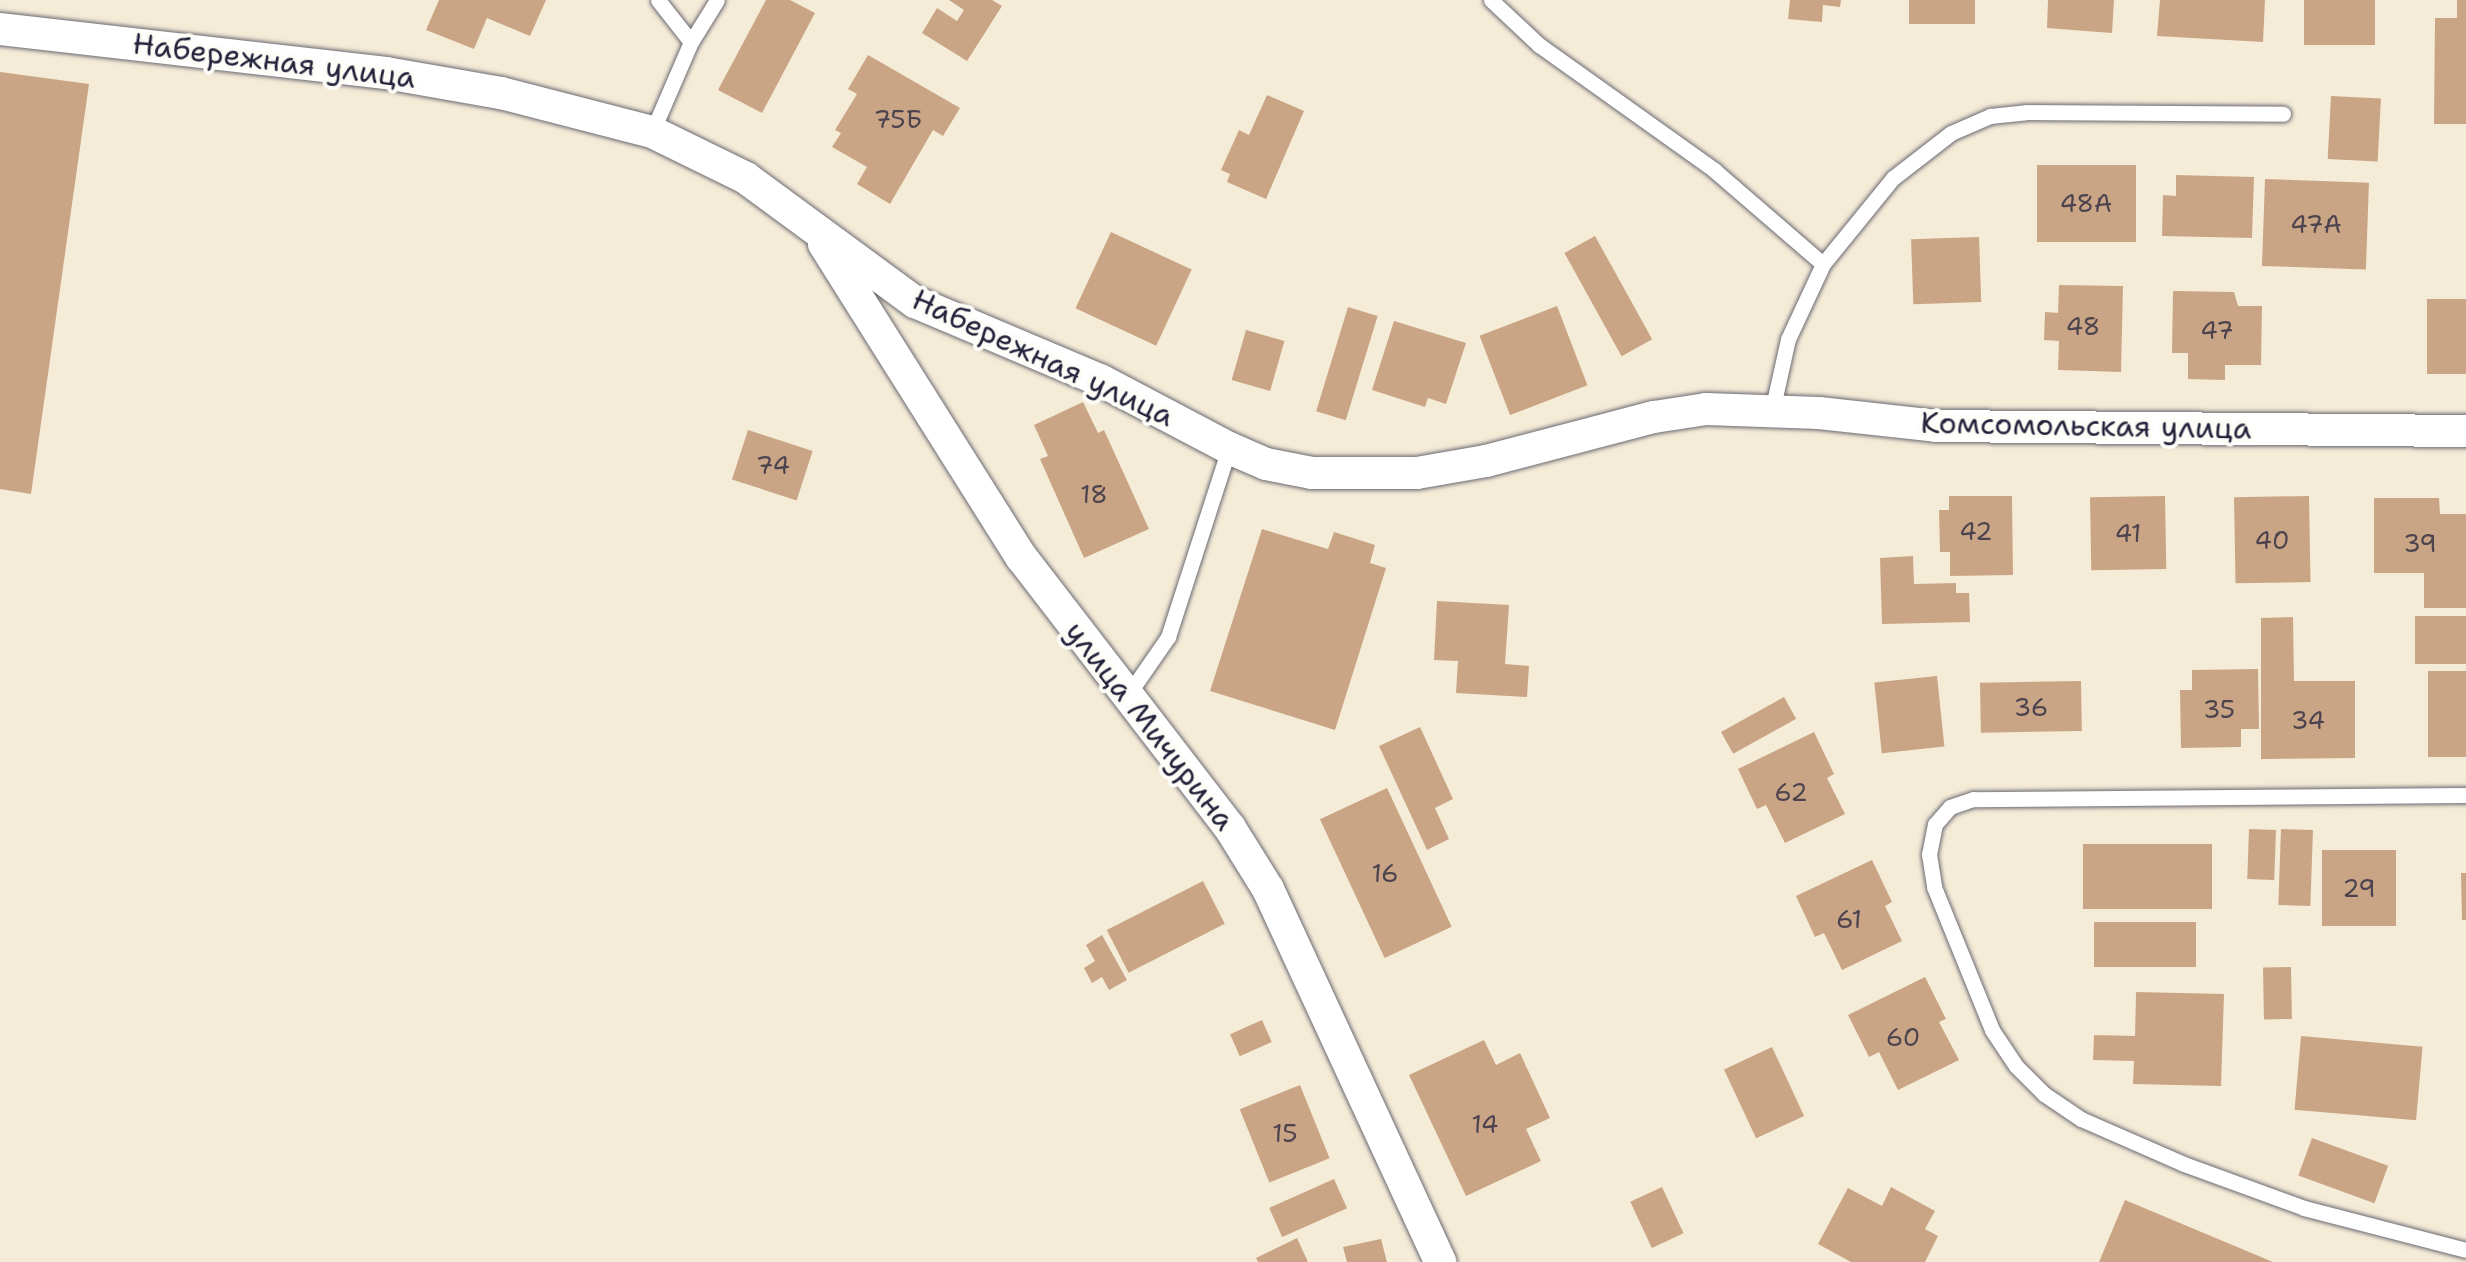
<!DOCTYPE html>
<meta charset="utf-8">
<style>
body{margin:0}
#map{position:relative;width:2466px;height:1262px;overflow:hidden;background:#f5ecd8;font-family:"Shantell Sans",sans-serif}
div>[style]{position:absolute}
.building>*{inset:0;background:#c9a585;transform-origin:0 0}
.roads{filter:drop-shadow(0 0 2px #6c6972) drop-shadow(0 0 2px #6c6972)}
.service>*{height:15px;margin:-7.5px;padding:0 7.5px;transform-origin:7.5px;border-radius:7.5px;background:#fff}
.minor>*{height:32px;margin:-16px;padding:0 16px;transform-origin:16px;border-radius:16px;background:#fff}
span{translate:-50% -50%;white-space:nowrap;text-align:center;line-height:1.15;-webkit-text-stroke:8px #fdfcf7;paint-order:stroke}
.number-label{font-size:25px;color:#4c434e}
.number-label span{-webkit-text-stroke-width:0}
.street-label{font-size:30px;color:#22223b}
</style>
<div id="map">
<div class="building">
<i style="clip-path:polygon(439px 0,546px 0,530px 36px,487px 18px,474px 49px,426px 30px)"></i>
<i style="clip-path:polygon(766px 0,790px 0,815px 13px,762px 113px,718px 90px)"></i>
<i style="clip-path:polygon(949px 0,992px 0,1002px 6px,967px 61px,922px 33px,937px 8px,957px 21px,964px 10px)"></i>
<i style="clip-path:polygon(1790px 0,1841px 0,1840px 7px,1823px 5px,1822px 22px,1788px 19px)"></i>
<i style="left:1909px;top:0;width:66px;height:24px"></i>
<i style="clip-path:polygon(2048px 0,2114px 0,2112px 33px,2047px 28px)"></i>
<i style="clip-path:polygon(2160px 0,2265px 0,2263px 42px,2157px 36px)"></i>
<i style="left:2304px;top:0;width:71px;height:45px"></i>
<i style="clip-path:polygon(2457px 0,2466px 0,2466px 124px,2434px 124px,2435px 18px,2457px 18px)"></i>
<i style="clip-path:polygon(868px 55px,960px 108px,943px 136px,933px 130px,890px 204px,857px 184px,867px 167px,832px 147px,841px 133px,835px 130px,857px 94px,848px 89px)"></i>
<i style="clip-path:polygon(0 72px,89px 84px,31px 494px,0 489px)"></i>
<i style="clip-path:polygon(1267px 95px,1304px 111px,1266px 199px,1227px 182px,1230px 174px,1221px 170px,1239px 130px,1249px 135px)"></i>
<i style="left:2331px;top:96px;width:50px;height:63px;rotate:3deg"></i>
<i style="left:2037px;top:165px;width:99px;height:77px"></i>
<i style="clip-path:polygon(2176px 175px,2254px 177px,2252px 238px,2162px 236px,2163px 195px,2176px 196px)"></i>
<i style="left:2265px;top:179px;width:104px;height:87px;rotate:2deg"></i>
<i style="left:1111px;top:232px;width:89px;height:84px;rotate:25deg"></i>
<i style="left:1595px;top:236px;width:118px;height:35px;rotate:61deg"></i>
<i style="left:1979px;top:237px;width:65px;height:68px;rotate:88deg"></i>
<i style="clip-path:polygon(2059px 285px,2123px 286px,2121px 372px,2058px 370px,2059px 341px,2044px 340px,2045px 312px,2058px 313px)"></i>
<i style="clip-path:polygon(2173px 291px,2234px 292px,2238px 306px,2262px 306px,2261px 365px,2225px 365px,2225px 380px,2188px 379px,2188px 353px,2172px 353px)"></i>
<i style="left:2427px;top:299px;width:39px;height:75px"></i>
<i style="left:1557px;top:306px;width:85px;height:83px;rotate:69deg"></i>
<i style="left:1348px;top:307px;width:31px;height:109px;rotate:17deg"></i>
<i style="clip-path:polygon(1394px 321px,1466px 343px,1446px 404px,1428px 398px,1425px 407px,1372px 390px)"></i>
<i style="left:1246px;top:330px;width:40px;height:52px;rotate:16deg"></i>
<i style="clip-path:polygon(1083px 402px,1098px 433px,1104px 430px,1149px 529px,1084px 558px,1040px 459px,1048px 456px,1034px 425px)"></i>
<i style="left:748px;top:430px;width:68px;height:52px;rotate:18deg"></i>
<i style="clip-path:polygon(1949px 496px,2012px 496px,2013px 575px,1950px 576px,1950px 552px,1940px 552px,1939px 510px,1949px 510px)"></i>
<i style="left:2165px;top:496px;width:73px;height:75px;rotate:89deg"></i>
<i style="left:2309px;top:496px;width:86px;height:75px;rotate:89deg"></i>
<i style="clip-path:polygon(2374px 498px,2439px 498px,2440px 514px,2466px 514px,2466px 608px,2424px 608px,2424px 573px,2374px 573px)"></i>
<i style="clip-path:polygon(1262px 529px,1328px 549px,1334px 532px,1375px 545px,1370px 563px,1386px 568px,1335px 730px,1210px 691px)"></i>
<i style="clip-path:polygon(1913px 556px,1914px 584px,1956px 583px,1956px 593px,1969px 593px,1970px 622px,1882px 624px,1880px 558px)"></i>
<i style="clip-path:polygon(1437px 601px,1509px 605px,1505px 664px,1529px 666px,1527px 697px,1456px 693px,1458px 661px,1434px 660px)"></i>
<i style="left:2466px;top:616px;width:48px;height:51px;rotate:90deg"></i>
<i style="clip-path:polygon(2293px 617px,2294px 681px,2355px 681px,2355px 758px,2261px 759px,2261px 618px)"></i>
<i style="clip-path:polygon(2258px 669px,2259px 729px,2241px 729px,2241px 747px,2181px 748px,2180px 690px,2192px 690px,2192px 670px)"></i>
<i style="left:2428px;top:671px;width:38px;height:86px"></i>
<i style="left:1937px;top:676px;width:71px;height:63px;rotate:84deg"></i>
<i style="left:2081px;top:681px;width:50px;height:101px;rotate:89deg"></i>
<i style="left:1784px;top:697px;width:25px;height:72px;rotate:61deg"></i>
<i style="clip-path:polygon(1420px 727px,1453px 799px,1435px 808px,1449px 839px,1427px 850px,1379px 746px)"></i>
<i style="clip-path:polygon(1814px 732px,1834px 774px,1827px 778px,1845px 814px,1785px 843px,1766px 805px,1757px 809px,1738px 769px)"></i>
<i style="left:1387px;top:788px;width:153px;height:74px;rotate:65deg"></i>
<i style="left:2249px;top:829px;width:27px;height:50px;rotate:2deg"></i>
<i style="left:2281px;top:829px;width:32px;height:76px;rotate:2deg"></i>
<i style="left:2083px;top:844px;width:129px;height:65px"></i>
<i style="left:2322px;top:850px;width:74px;height:76px"></i>
<i style="clip-path:polygon(1872px 860px,1892px 902px,1885px 906px,1902px 941px,1842px 970px,1824px 933px,1815px 937px,1796px 896px)"></i>
<i style="clip-path:polygon(2461px 873px,2466px 873px,2466px 920px,2462px 920px)"></i>
<i style="left:1203px;top:881px;width:48px;height:108px;rotate:63deg"></i>
<i style="left:2094px;top:922px;width:102px;height:45px"></i>
<i style="clip-path:polygon(1102px 935px,1127px 980px,1109px 990px,1102px 977px,1092px 983px,1084px 968px,1095px 961px,1086px 945px)"></i>
<i style="left:2291px;top:967px;width:52px;height:28px;rotate:89deg"></i>
<i style="clip-path:polygon(1925px 977px,1946px 1019px,1939px 1022px,1959px 1060px,1898px 1090px,1879px 1052px,1869px 1057px,1848px 1015px)"></i>
<i style="clip-path:polygon(2136px 992px,2224px 994px,2221px 1086px,2133px 1084px,2134px 1061px,2093px 1060px,2094px 1035px,2135px 1036px)"></i>
<i style="left:1262px;top:1020px;width:24px;height:35px;rotate:66deg"></i>
<i style="left:2301px;top:1036px;width:122px;height:74px;rotate:5deg"></i>
<i style="clip-path:polygon(1484px 1040px,1496px 1065px,1520px 1053px,1550px 1118px,1526px 1129px,1541px 1161px,1466px 1196px,1409px 1075px)"></i>
<i style="left:1772px;top:1047px;width:76px;height:53px;rotate:65deg"></i>
<i style="left:1300px;top:1085px;width:79px;height:65px;rotate:68deg"></i>
<i style="left:2312px;top:1138px;width:81px;height:40px;rotate:20deg"></i>
<i style="left:1334px;top:1179px;width:32px;height:71px;rotate:66deg"></i>
<i style="left:1662px;top:1187px;width:51px;height:35px;rotate:65deg"></i>
<i style="clip-path:polygon(1891px 1187px,1935px 1211px,1925px 1229px,1938px 1236px,1925px 1262px,1851px 1262px,1818px 1244px,1848px 1188px,1882px 1206px)"></i>
<i style="clip-path:polygon(2125px 1200px,2273px 1262px,2099px 1262px)"></i>
<i style="clip-path:polygon(1297px 1238px,1308px 1262px,1258px 1262px,1256px 1258px)"></i>
<i style="clip-path:polygon(1381px 1239px,1387px 1262px,1347px 1262px,1343px 1247px)"></i>
</div>
<div class="roads">
<div class="service">
<i style="left:1491px;top:0;width:66px;rotate:43.2deg"></i>
<i style="left:1539px;top:45px;width:215px;rotate:35.5deg"></i>
<i style="left:1714px;top:170px;width:144px;rotate:40.8deg"></i>
<i style="left:1823px;top:264px;width:83px;rotate:115deg"></i>
<i style="left:1788px;top:339px;width:74px;rotate:102.5deg"></i>
<i style="left:691px;top:42px;width:49px;rotate:-58.2deg"></i>
<i style="left:652px;top:132px;width:98px;rotate:-66.6deg"></i>
<i style="left:691px;top:42px;width:53px;rotate:-128.2deg"></i>
<i style="left:1823px;top:264px;width:111px;rotate:-50.9deg"></i>
<i style="left:1893px;top:178px;width:73px;rotate:-37.8deg"></i>
<i style="left:1951px;top:133px;width:43px;rotate:-23.6deg"></i>
<i style="left:1990px;top:116px;width:36px;rotate:-6deg"></i>
<i style="left:2026px;top:112px;width:257px;rotate:0.4deg"></i>
<i style="left:1127px;top:696px;width:72px;rotate:-55.2deg"></i>
<i style="left:1168px;top:637px;width:199px;rotate:-72.1deg"></i>
<i style="left:2466px;top:795px;width:493px;rotate:179.5deg"></i>
<i style="left:1973px;top:799px;width:24px;rotate:161deg"></i>
<i style="left:1950px;top:807px;width:23px;rotate:131deg"></i>
<i style="left:1935px;top:824px;width:31px;rotate:101deg"></i>
<i style="left:1929px;top:854px;width:33px;rotate:81deg"></i>
<i style="left:1934px;top:887px;width:154px;rotate:67.9deg"></i>
<i style="left:1992px;top:1030px;width:43px;rotate:56.3deg"></i>
<i style="left:2016px;top:1066px;width:40px;rotate:45deg"></i>
<i style="left:2044px;top:1094px;width:45px;rotate:34deg"></i>
<i style="left:2081px;top:1119px;width:112px;rotate:23.6deg"></i>
<i style="left:2184px;top:1164px;width:128px;rotate:20.1deg"></i>
<i style="left:2304px;top:1208px;width:167px;rotate:14.5deg"></i>
</div>
<div class="minor">
<i style="left:0;top:29px;width:388px;rotate:6.5deg"></i>
<i style="left:386px;top:73px;width:117px;rotate:9.9deg"></i>
<i style="left:501px;top:93px;width:156px;rotate:14.5deg"></i>
<i style="left:652px;top:132px;width:105px;rotate:26.1deg"></i>
<i style="left:746px;top:178px;width:210px;rotate:36.3deg"></i>
<i style="left:915px;top:302px;width:201px;rotate:22.9deg"></i>
<i style="left:1100px;top:380px;width:146px;rotate:27.8deg"></i>
<i style="left:1229px;top:448px;width:40px;rotate:23.4deg"></i>
<i style="left:1266px;top:464px;width:47px;rotate:11.1deg"></i>
<i style="left:1312px;top:473px;width:105px"></i>
<i style="left:1417px;top:473px;width:70px;rotate:-9.9deg"></i>
<i style="left:1486px;top:461px;width:174px;rotate:-14.7deg"></i>
<i style="left:1654px;top:417px;width:53px;rotate:-8.7deg"></i>
<i style="left:1706px;top:409px;width:113px;rotate:2deg"></i>
<i style="left:1819px;top:413px;width:118px;rotate:6.3deg"></i>
<i style="left:1936px;top:426px;width:530px;rotate:0.54deg"></i>
<i style="left:824px;top:244px;width:371px;rotate:57.8deg"></i>
<i style="left:1022px;top:558px;width:341px;rotate:52.4deg"></i>
<i style="left:1230px;top:828px;width:72px;rotate:58.1deg"></i>
<i style="left:1268px;top:889px;width:411px;rotate:65.2deg"></i>
</div>
</div>
<div class="number-label">
<span style="left:898px;top:119px">75Б</span>
<span style="left:2086px;top:203px">48А</span>
<span style="left:2316px;top:224px">47А</span>
<span style="left:2083px;top:326px">48</span>
<span style="left:2217px;top:330px">47</span>
<span style="left:773px;top:465px">74</span>
<span style="left:1094px;top:494px">18</span>
<span style="left:1976px;top:531px">42</span>
<span style="left:2128px;top:533px">41</span>
<span style="left:2272px;top:540px">40</span>
<span style="left:2420px;top:543px">39</span>
<span style="left:2031px;top:707px">36</span>
<span style="left:2219px;top:709px">35</span>
<span style="left:2308px;top:720px">34</span>
<span style="left:1791px;top:792px">62</span>
<span style="left:1385px;top:873px">16</span>
<span style="left:2359px;top:888px">29</span>
<span style="left:1849px;top:919px">61</span>
<span style="left:1903px;top:1037px">60</span>
<span style="left:1485px;top:1124px">14</span>
<span style="left:1285px;top:1133px">15</span>
</div>
<div class="street-label">
<span style="left:274px;top:61px;rotate:7deg">Набережная улица</span>
<span style="left:1043px;top:358px;rotate:25deg">Набережная улица</span>
<span style="left:2086px;top:426px;rotate:1deg">Комсомольская улица</span>
<span style="left:1150px;top:726px;rotate:52deg">улица Мичурина</span>
</div>
</div>
